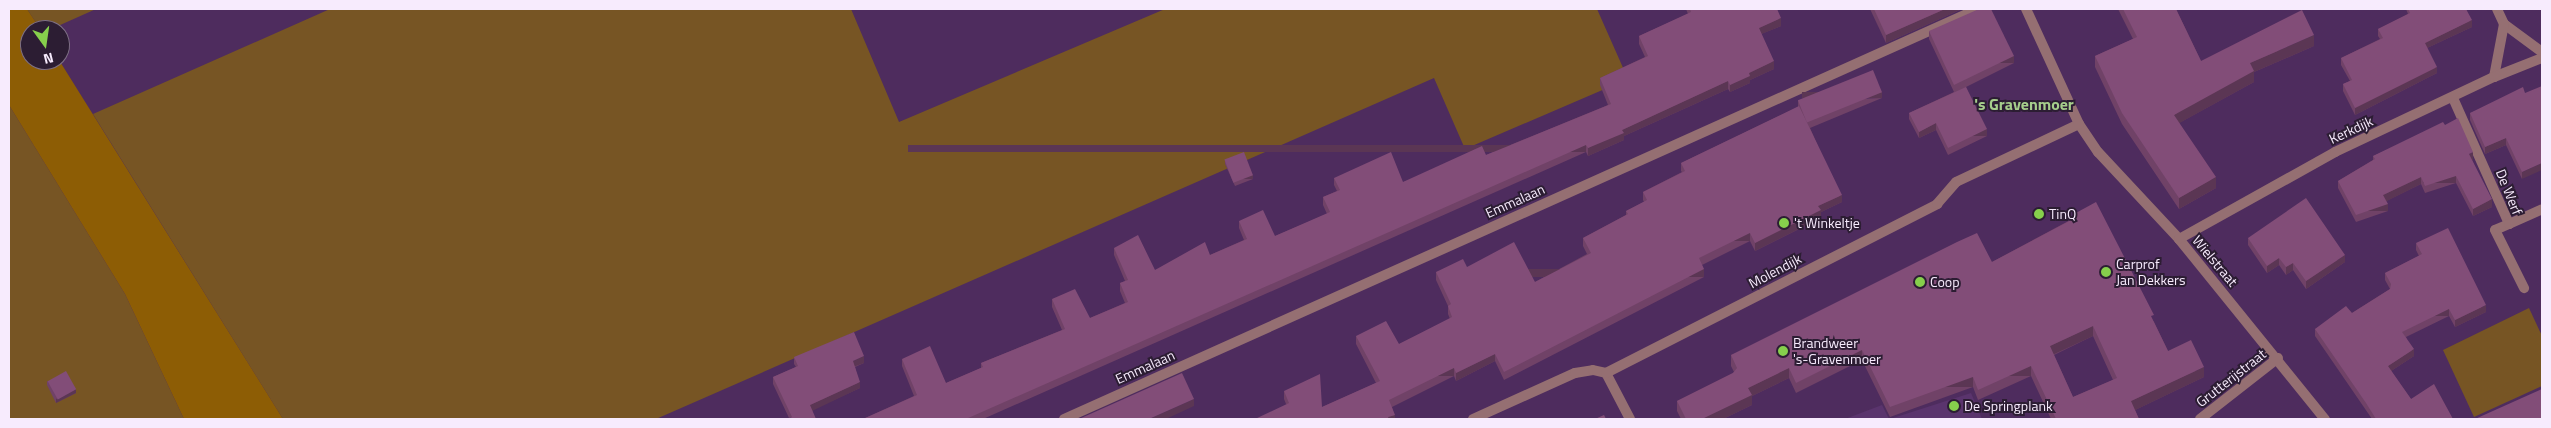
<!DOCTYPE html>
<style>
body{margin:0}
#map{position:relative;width:2551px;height:428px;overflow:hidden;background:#4e2c5e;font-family:"Titillium Web",sans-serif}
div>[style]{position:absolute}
.built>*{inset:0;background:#5a346d}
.green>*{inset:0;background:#775524}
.forest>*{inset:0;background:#8d5d05}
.minor>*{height:10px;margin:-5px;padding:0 5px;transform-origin:5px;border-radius:5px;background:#956f72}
.tertiary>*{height:10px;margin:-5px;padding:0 5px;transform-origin:5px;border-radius:5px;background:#956f72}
.wall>*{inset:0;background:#704267}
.shaded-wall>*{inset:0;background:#5b3654;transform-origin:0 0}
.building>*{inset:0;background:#824d78;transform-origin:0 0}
.dots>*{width:14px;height:14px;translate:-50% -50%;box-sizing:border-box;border:2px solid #2c1d33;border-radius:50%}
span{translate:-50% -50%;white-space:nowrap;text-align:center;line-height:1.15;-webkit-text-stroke:4px #2c1d33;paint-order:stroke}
.street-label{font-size:14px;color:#f7ebfd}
.poi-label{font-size:14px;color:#f7ebfd}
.left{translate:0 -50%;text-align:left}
.quarter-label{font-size:16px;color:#a6ce8c;font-weight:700}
.frame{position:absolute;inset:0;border:10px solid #f7ebfd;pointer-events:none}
.north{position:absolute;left:20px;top:20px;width:50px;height:50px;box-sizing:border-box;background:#2c1d33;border:1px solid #7d6f84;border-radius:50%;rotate:166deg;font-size:14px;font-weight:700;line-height:20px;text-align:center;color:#f7ebfd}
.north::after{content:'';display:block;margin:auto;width:18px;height:22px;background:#86cf4c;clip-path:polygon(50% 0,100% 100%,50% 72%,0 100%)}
</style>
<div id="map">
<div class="built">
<i style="clip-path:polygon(1971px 393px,1982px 419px,1890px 419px)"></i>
<i style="clip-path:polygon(1882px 405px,1889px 419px,1845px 419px)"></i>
</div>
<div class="green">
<i style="clip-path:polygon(27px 9px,96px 9px,49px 30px,41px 30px)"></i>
<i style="clip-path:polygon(330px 9px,851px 9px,899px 122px,1165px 9px,1597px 9px,1628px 79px,1465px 149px,1434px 78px,656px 419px,283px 419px,93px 114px)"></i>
<i style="clip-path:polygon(9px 105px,125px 294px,184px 419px,9px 419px)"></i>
<i style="clip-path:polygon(2529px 308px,2542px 336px,2542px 386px,2474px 417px,2443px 350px)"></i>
</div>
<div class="forest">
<i style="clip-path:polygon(9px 9px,27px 9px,41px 30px,30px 30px,30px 60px,59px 60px,283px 419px,184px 419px,125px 294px,9px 105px)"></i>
</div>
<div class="minor">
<i style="left:2497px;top:9px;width:17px;rotate:65deg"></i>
<i style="left:2504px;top:24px;width:47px;rotate:36.4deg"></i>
<i style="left:2494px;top:77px;width:54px;rotate:-79.3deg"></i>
<i style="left:2453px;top:98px;width:138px;rotate:66deg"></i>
<i style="left:2509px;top:224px;width:15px;rotate:157deg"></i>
<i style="left:2495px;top:230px;width:65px;rotate:63.4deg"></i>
<i style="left:2079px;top:124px;width:34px;rotate:56deg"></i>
<i style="left:2098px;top:152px;width:119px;rotate:47deg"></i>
<i style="left:2179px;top:239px;width:232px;rotate:51deg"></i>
<i style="left:2509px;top:224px;width:36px;rotate:-24deg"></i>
<i style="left:2179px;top:239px;width:179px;rotate:-29.1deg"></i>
<i style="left:2335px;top:152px;width:176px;rotate:-25.3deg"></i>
<i style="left:2494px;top:77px;width:52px;rotate:-21.6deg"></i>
<i style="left:1606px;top:373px;width:52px;rotate:62.4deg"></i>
<i style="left:1064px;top:419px;width:1002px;rotate:-24.16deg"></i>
<i style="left:2200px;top:419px;width:99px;rotate:-38deg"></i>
</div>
<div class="tertiary">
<i style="left:1473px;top:419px;width:112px;rotate:-24.3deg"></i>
<i style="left:1575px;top:373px;width:18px;rotate:-9deg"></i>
<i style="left:1593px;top:370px;width:13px;rotate:13deg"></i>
<i style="left:1606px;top:373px;width:372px;rotate:-27deg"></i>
<i style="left:1937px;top:204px;width:29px;rotate:-49deg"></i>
<i style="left:1956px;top:182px;width:136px;rotate:-25.2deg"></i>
<i style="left:2079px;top:124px;width:127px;rotate:-114.7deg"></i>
</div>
<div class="wall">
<i style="clip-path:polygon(1686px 9px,1777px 9px,1781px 26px,1761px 34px,1774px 69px,1750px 80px,1750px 83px,1730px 92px,1728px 89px,1624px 136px,1624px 140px,1588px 156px,1586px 152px,983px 419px,863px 419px,914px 396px,902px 366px,902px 359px,946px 383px,981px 368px,981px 363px,1062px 330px,1052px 307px,1052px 299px,1090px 318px,1125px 303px,1120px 291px,1120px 283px,1125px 281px,1114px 255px,1114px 248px,1155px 270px,1210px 255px,1244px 240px,1239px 228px,1239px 221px,1275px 236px,1327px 214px,1323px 205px,1323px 197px,1337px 191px,1334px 185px,1334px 178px,1403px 182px,1486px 155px,1608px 105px,1600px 85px,1600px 78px,1645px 57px,1639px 44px,1639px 36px,1688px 14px)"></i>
<i style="clip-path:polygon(1870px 9px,1962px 9px,1886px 43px)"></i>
<i style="clip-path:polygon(2118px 9px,2176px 9px,2201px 61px,2314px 46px,2254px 72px,2254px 82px,2179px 123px,2216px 188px,2179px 209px,2122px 124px,2095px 67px,2095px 56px,2133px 39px)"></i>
<i style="clip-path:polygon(2406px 9px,2466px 9px,2472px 27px,2427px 48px,2437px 73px,2355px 115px,2343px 91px,2343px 84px,2350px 81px,2341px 65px,2341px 58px,2380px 39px,2378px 36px,2378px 29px,2408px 14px)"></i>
<i style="clip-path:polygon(1929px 31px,2014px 63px,1966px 87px,1987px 136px,1948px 155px,1936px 130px,1919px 138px,1909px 119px,1909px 113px,1954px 92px,1929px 39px)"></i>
<i style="clip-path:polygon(2525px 93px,2522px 179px,2506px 145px,2485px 154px,2470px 120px,2470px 113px)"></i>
<i style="clip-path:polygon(1882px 98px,1810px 128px,1842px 202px,1821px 212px,1821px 218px,1755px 251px,1750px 241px,1702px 265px,1704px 277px,1504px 380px,1495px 361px,1456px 381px,1454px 376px,1392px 407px,1395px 419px,1286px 404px,1284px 399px,1284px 391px,1322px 407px,1376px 383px,1356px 344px,1356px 336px,1399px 344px,1450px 319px,1448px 314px,1448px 306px,1436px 280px,1436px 272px,1467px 267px,1535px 282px,1587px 254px,1583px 246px,1583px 238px,1626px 215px,1626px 211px,1644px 202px,1643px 200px,1643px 192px,1682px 172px,1681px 171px,1681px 163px,1798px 107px,1798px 101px)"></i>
<i style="clip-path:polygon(2445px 125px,2473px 160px,2472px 160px,2492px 207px,2473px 216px,2456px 183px,2425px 193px,2421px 184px,2386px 201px,2388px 211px,2356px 222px,2338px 188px,2338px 181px,2373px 160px,2373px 156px)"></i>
<i style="clip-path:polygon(1225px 160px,1253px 179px,1235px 186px,1225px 164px)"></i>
<i style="clip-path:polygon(evenodd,2074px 214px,2154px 322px,2168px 351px,2204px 377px,2135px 410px,2139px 419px,2051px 419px,2031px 376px,1978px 400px,1973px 387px,1890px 417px,1862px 360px,1796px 393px,1789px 378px,1752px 396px,1752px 405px,1723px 419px,1681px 419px,1677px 411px,1677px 401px,1733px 373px,1734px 372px,1731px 366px,1731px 355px,1992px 262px,2074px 218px,2074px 214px,2093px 336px,2113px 380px,2073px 397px,2054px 355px,2093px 336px)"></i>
<i style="clip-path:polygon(2248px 238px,2345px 262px,2306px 289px,2293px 270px,2286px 275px,2279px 265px,2267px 273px,2248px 245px)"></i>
<i style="clip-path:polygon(2416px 243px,2486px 312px,2455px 327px,2449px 316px,2406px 337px,2414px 356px,2391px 371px,2411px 399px,2453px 419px,2372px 419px,2315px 336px,2315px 329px,2352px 313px,2390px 289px,2385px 280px,2385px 273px,2419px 256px,2416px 250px)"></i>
<i style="clip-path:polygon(794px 357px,864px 363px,855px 367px,860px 388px,812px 410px,789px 418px,773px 384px,773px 377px,796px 367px,794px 364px)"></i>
<i style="clip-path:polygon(47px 381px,76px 393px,56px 403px,47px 385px)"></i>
</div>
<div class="shaded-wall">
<i style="clip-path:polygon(1945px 9px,1962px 9px,1886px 43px,1886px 35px)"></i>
<i style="clip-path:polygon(1781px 18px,1781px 26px,1759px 35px,1759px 28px)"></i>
<i style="clip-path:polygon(2472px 20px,2472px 27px,2425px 49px,2425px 43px)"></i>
<i style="clip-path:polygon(2314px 35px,2314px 46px,2254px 72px,2254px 82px,2174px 126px,2174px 115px,2250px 63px)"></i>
<i style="left:2014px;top:56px;width:7px;height:67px;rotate:90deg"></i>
<i style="clip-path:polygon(1774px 61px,1774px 69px,1750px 80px,1750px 83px,1730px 92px,1730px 85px,1749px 73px)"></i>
<i style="clip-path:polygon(2437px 67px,2437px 73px,2355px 115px,2355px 108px)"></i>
<i style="clip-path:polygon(1728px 81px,1728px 89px,1624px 136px,1624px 140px,1588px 156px,1588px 148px,1622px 130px)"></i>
<i style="left:1882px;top:92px;width:6px;height:80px;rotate:90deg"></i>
<i style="clip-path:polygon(1936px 123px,1936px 130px,1919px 138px,1919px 132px)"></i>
<i style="left:1987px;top:129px;width:7px;height:43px;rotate:90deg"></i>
<i style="clip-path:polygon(2506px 138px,2506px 145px,2485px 154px,2485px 147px)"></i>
<i style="left:1586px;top:145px;width:7px;height:678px;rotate:90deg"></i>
<i style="clip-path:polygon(2473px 152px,2473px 160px,2469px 161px,2469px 154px)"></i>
<i style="clip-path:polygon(2542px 163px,2542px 170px,2522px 179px,2522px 172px)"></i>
<i style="left:1253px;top:175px;width:4px;height:19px;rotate:90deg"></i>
<i style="left:2456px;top:176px;width:7px;height:33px;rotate:90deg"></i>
<i style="clip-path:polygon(2216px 177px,2216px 188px,2179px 209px,2179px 198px)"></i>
<i style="clip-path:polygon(2421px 177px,2421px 184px,2383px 203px,2383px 195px)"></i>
<i style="clip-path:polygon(1842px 195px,1842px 202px,1821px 212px,1821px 218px,1755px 251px,1755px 243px,1818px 206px)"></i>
<i style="clip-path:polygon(2492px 199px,2492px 207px,2473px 216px,2473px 209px)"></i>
<i style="left:2388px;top:204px;width:7px;height:34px;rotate:90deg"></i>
<i style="left:1750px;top:233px;width:8px;height:57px;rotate:90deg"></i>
<i style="clip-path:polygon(2345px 255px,2345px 262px,2306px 289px,2306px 281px)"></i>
<i style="clip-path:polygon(2279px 258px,2279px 265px,2267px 273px,2267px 266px)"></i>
<i style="clip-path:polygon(2293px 263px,2293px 270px,2286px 275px,2286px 267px)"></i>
<i style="left:1704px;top:269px;width:8px;height:225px;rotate:90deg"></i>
<i style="clip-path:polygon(2486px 305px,2486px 312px,2455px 327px,2455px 320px)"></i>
<i style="left:2449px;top:309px;width:7px;height:52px;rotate:90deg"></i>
<i style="clip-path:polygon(2093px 326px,2093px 336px,2050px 356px,2050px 346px)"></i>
<i style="clip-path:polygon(2414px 349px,2414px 356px,2388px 373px,2388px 366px)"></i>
<i style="left:1862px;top:350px;width:10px;height:74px;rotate:90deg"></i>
<i style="clip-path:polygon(1495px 354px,1495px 361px,1456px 381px,1456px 373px)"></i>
<i style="clip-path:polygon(864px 356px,864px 363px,853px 367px,853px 361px)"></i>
<i style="left:2031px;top:366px;width:10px;height:58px;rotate:90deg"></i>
<i style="clip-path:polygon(2204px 367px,2204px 377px,2131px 412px,2131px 401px)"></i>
<i style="left:1454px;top:368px;width:8px;height:72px;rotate:90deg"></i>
<i style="clip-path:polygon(1789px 368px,1789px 378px,1752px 396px,1752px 405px,1723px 419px,1702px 419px,1748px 388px)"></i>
<i style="left:1973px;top:377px;width:10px;height:88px;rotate:90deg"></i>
<i style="clip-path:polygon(860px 382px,860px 388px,810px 412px,810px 405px)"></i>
<i style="clip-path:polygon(76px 389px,76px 393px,56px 403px,56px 399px)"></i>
<i style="clip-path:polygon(1194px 399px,1194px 406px,1166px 419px,1149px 419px)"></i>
<i style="clip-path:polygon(1395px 415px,1395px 419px,1388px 419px,1388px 417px)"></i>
</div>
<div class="building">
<i style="clip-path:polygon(1690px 9px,1777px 9px,1781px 18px,1759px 28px,1774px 61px,1749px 73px,1750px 76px,1730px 85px,1728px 81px,1622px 130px,1624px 133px,1588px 148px,1586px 145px,966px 419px,863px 419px,917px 395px,902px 359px,930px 346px,946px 383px,983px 367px,981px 363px,1065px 329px,1052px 299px,1075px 289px,1090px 318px,1128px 302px,1120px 283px,1128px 280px,1114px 248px,1138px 235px,1155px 270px,1205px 242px,1210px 255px,1247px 239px,1239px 221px,1263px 210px,1275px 236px,1330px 212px,1323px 197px,1340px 190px,1334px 178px,1391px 152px,1403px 182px,1482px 146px,1486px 155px,1611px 104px,1600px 78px,1648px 56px,1639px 36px,1691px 12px)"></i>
<i style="clip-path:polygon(1874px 9px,1945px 9px,1886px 35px)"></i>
<i style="clip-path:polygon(1979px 9px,1991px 9px,2014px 56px,1954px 85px,1929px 31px)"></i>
<i style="clip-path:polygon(2123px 9px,2176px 9px,2201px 61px,2302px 10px,2314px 35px,2250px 63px,2254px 71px,2174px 115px,2216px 177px,2179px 198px,2122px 113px,2095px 56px,2137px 37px)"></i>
<i style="clip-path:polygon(2408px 9px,2466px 9px,2472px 20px,2425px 43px,2437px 67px,2355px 108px,2343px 84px,2352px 80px,2341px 58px,2383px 38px,2378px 29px,2410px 13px)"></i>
<i style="left:1873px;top:70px;width:24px;height:81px;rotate:68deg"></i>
<i style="clip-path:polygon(2542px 86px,2542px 163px,2522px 172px,2506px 138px,2485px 147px,2470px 113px,2523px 87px,2525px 93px)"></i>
<i style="clip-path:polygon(1966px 87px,1987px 129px,1948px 148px,1936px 123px,1919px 132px,1909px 113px)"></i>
<i style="clip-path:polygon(1799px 106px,1842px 195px,1818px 206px,1821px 210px,1755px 243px,1750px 233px,1699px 258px,1704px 269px,1504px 372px,1495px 354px,1456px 373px,1454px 368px,1389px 400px,1395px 415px,1388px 417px,1389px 419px,1255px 419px,1289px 403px,1284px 391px,1320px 374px,1322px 407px,1380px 381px,1356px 336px,1386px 321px,1399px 344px,1452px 317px,1448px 306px,1451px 304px,1436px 272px,1463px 259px,1467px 267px,1514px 242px,1535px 282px,1591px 253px,1583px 238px,1628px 214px,1626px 211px,1647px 200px,1643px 192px,1685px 171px,1681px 163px)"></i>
<i style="clip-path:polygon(2458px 118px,2473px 152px,2469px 154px,2492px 199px,2473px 209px,2456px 176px,2425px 186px,2421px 177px,2383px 195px,2388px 204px,2356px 215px,2338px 181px,2375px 159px,2373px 156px,2443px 122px,2445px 125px)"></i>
<i style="left:1244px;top:152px;width:25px;height:21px;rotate:69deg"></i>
<i style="clip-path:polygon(2306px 198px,2345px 255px,2306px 281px,2293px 263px,2286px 267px,2279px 258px,2267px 266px,2248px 238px)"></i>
<i style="clip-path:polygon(evenodd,2096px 202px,2154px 315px,2151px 316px,2168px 351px,2191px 340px,2204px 367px,2131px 401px,2139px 419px,2056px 419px,2031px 366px,1978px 390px,1973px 377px,1890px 407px,1862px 350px,1796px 383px,1789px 368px,1748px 388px,1752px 395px,1702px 419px,1686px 419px,1677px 401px,1733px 373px,1737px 368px,1731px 355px,1957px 242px,1977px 233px,1992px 262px,2075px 218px,2074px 214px,2096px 202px,2093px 326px,2117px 378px,2073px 397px,2050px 346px,2093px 326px)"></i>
<i style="clip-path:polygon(2448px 228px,2486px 305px,2455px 320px,2449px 309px,2402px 332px,2414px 349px,2388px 366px,2411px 399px,2434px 384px,2453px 419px,2376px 419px,2366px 403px,2315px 329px,2346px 306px,2352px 313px,2390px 289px,2391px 284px,2385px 273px,2422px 254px,2416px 243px)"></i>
<i style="clip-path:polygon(854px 332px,864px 356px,853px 361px,860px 382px,810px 405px,816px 419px,787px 419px,792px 417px,773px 377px,798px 366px,794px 357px)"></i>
<i style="left:66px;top:371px;width:21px;height:21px;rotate:61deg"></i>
<i style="clip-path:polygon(1182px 373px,1194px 399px,1149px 419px,1079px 419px)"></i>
<i style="clip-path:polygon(2542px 389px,2542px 419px,2475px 419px)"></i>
<i style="clip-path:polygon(1604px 415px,1606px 419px,1595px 419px)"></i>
</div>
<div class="dots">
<i style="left:2039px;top:214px;background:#86cf4c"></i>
<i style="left:1784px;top:223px;background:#86cf4c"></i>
<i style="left:2106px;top:272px;background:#86cf4c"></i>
<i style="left:1920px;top:282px;background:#86cf4c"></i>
<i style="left:1783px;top:351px;background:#86cf4c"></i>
<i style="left:1954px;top:406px;background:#86cf4c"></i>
</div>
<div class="street-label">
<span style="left:2351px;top:130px;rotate:-25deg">Kerkdijk</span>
<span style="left:2509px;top:192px;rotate:68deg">De Werf</span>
<span style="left:1515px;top:201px;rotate:-24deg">Emmalaan</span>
<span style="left:2215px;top:261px;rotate:50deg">Wielstraat</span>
<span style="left:1775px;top:271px;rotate:-28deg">Molendijk</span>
<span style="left:1145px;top:367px;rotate:-24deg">Emmalaan</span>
<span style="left:2231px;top:378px;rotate:-38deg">Grutterijstraat</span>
</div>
<div class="poi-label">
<span class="left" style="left:2049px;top:214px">TinQ</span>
<span class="left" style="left:1794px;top:223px">'t Winkeltje</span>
<span class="left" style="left:2116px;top:272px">Carprof<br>Jan Dekkers</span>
<span class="left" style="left:1930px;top:282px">Coop</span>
<span class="left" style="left:1793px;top:351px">Brandweer<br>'s-Gravenmoer</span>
<span class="left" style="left:1964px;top:406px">De Springplank</span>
</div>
<div class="quarter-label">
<span style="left:2024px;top:104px">'s Gravenmoer</span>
</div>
<div class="frame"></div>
<div class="north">N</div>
</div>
